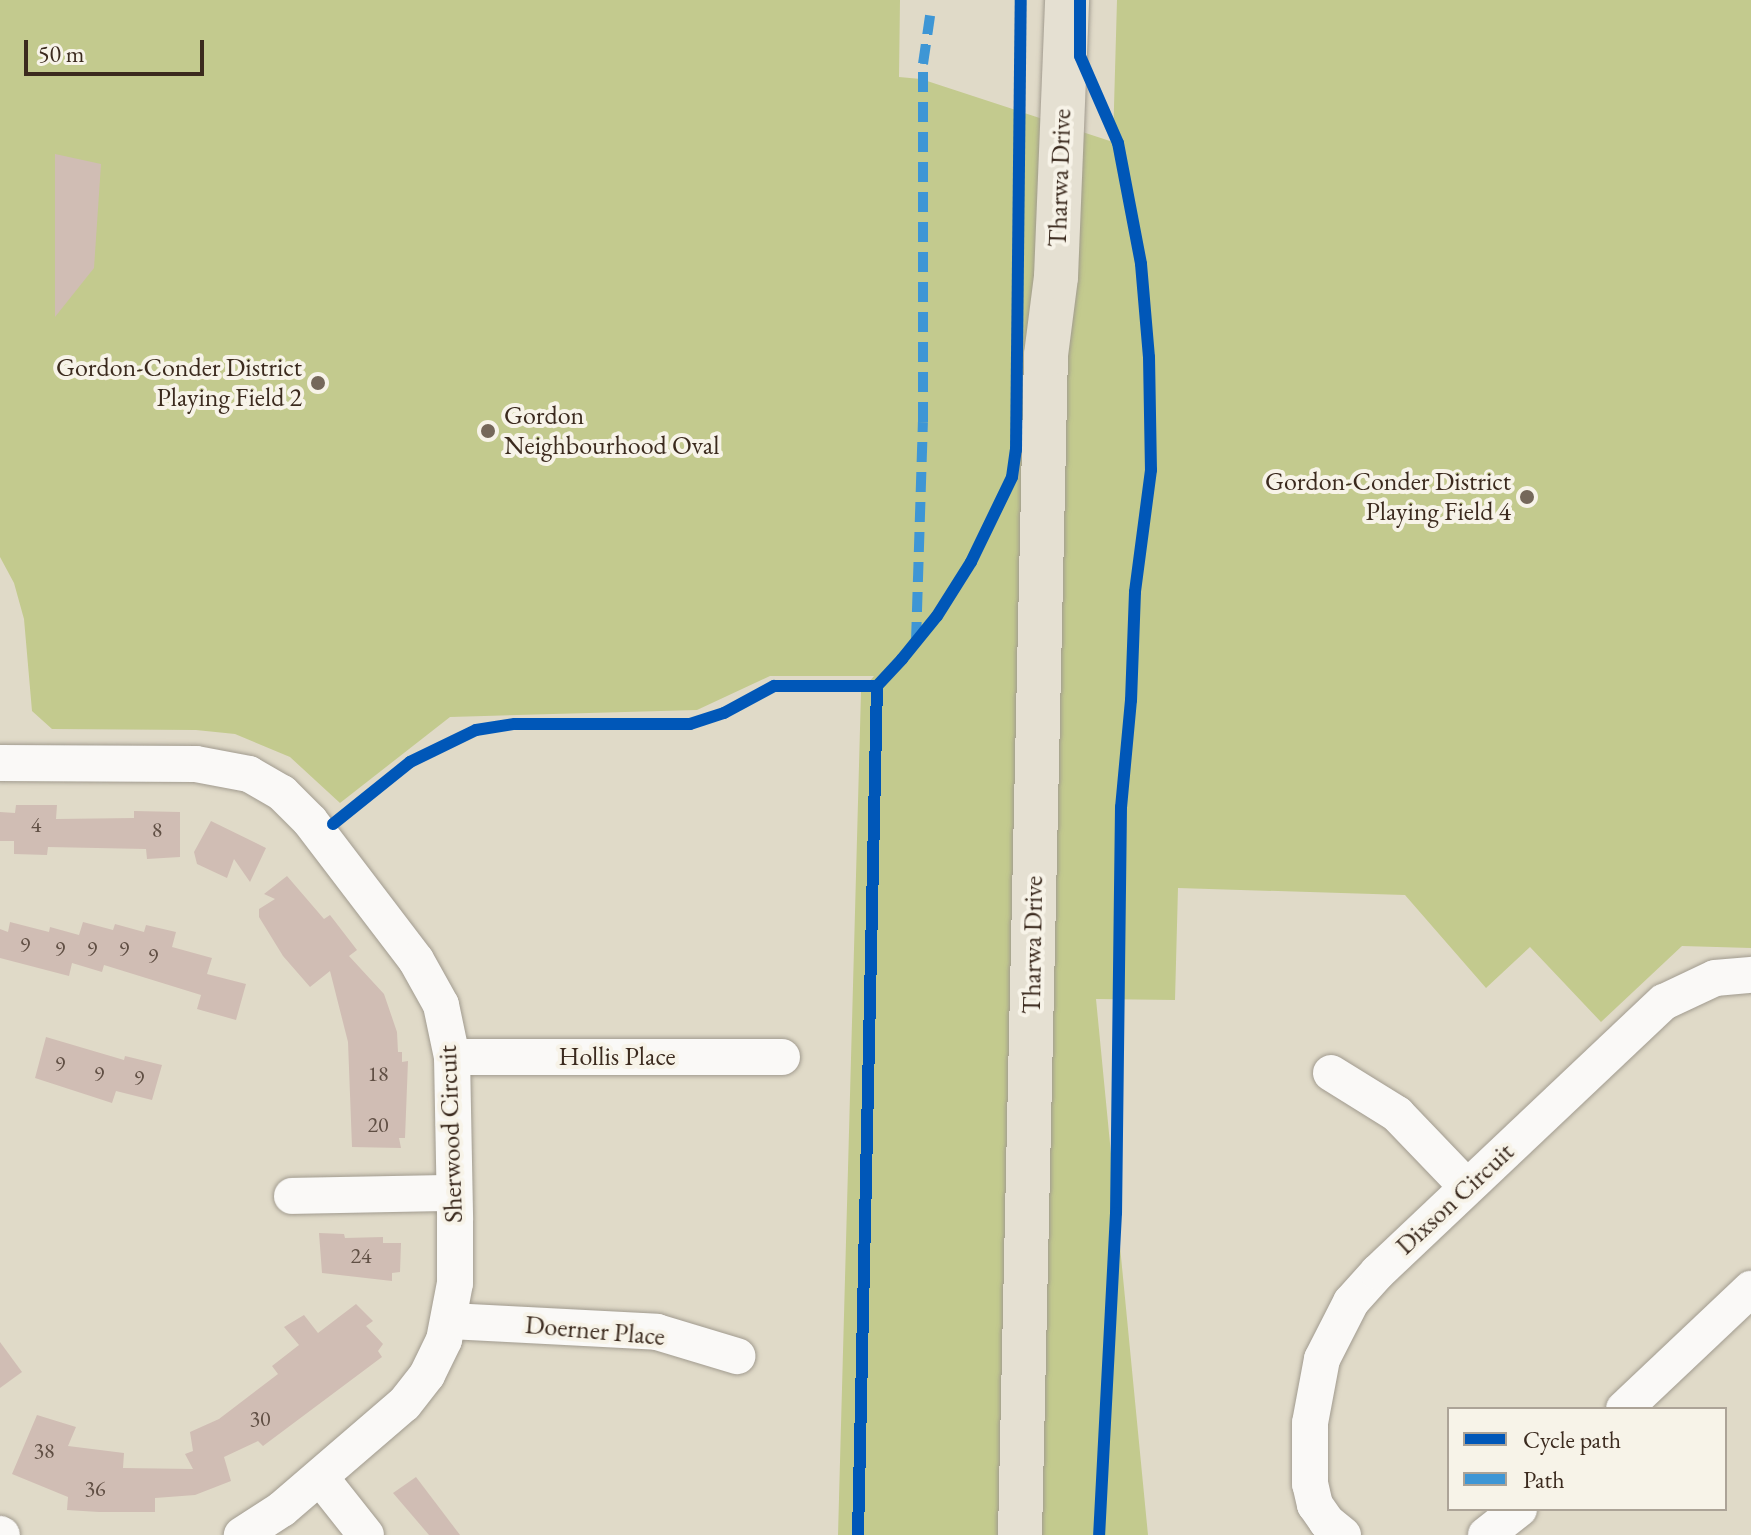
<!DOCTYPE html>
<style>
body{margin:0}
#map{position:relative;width:1751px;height:1535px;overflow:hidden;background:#e0dac8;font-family:"EB Garamond",serif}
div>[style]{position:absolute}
.green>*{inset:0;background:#c3ca8e}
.building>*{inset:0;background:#d0bdb4}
.roads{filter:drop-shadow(0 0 2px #a19b8f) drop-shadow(0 0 2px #a19b8f)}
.minor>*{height:36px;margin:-18px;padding:0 18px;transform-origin:18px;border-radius:18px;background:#faf9f7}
.major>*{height:44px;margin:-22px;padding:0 22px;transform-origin:22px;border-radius:22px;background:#e5e0d2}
.quiet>*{height:10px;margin-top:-5px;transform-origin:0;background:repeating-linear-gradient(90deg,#3e96d5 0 20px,transparent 0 30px)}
.cycleway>*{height:12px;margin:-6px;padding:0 6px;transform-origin:6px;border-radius:6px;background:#0057b8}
.dots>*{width:22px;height:22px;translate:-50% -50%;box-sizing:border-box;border:4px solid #f7f3e8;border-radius:50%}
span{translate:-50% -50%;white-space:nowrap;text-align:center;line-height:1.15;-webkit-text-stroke:8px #f7f3e8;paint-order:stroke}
.number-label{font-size:22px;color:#604f44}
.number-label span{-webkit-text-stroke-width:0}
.street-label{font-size:26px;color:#3b2a1e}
.poi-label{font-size:26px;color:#3b2a1e}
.right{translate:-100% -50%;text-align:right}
.left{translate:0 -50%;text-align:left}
.legend{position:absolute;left:1447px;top:1407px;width:280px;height:104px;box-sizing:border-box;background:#f7f3e8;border:2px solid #aca397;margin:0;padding:10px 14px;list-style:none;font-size:24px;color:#3b2a1e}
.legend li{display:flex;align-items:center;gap:16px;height:40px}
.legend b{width:40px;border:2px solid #aca397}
.scale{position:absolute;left:24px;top:40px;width:180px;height:36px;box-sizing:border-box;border:4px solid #3b2a1e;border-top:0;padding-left:10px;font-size:24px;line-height:28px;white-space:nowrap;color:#3b2a1e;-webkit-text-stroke:6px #f7f3e8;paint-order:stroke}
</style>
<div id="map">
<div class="green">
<i style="clip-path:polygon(0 0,900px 0,899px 77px,921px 79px,1113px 142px,1117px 0,1751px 0,1751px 948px,1682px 946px,1601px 1022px,1530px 947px,1486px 988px,1405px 895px,1178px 888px,1175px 1000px,1096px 999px,1148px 1535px,838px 1535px,861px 692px,874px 676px,770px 676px,697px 710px,450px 717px,340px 803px,290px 757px,235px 734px,196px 730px,52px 729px,32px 711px,24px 619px,14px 583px,0 557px)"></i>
</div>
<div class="building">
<i style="clip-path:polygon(55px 154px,101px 164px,94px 268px,55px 317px)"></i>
<i style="clip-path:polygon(16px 805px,57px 805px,56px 819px,134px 818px,134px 811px,180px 812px,180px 857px,147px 859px,146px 849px,48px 847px,47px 855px,14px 854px,14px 841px,0 841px,0 812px,15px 813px)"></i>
<i style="clip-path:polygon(211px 821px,266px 848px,250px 882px,234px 859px,227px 878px,197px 864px,194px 852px)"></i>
<i style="clip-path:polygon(287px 876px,324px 919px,330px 915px,357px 950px,349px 956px,384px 994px,397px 1032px,398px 1052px,402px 1052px,402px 1062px,408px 1061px,405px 1138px,399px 1138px,401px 1148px,352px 1147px,348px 1042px,330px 971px,310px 987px,283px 956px,259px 917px,259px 909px,275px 899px,264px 894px)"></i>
<i style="clip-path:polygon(10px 922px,49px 932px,50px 927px,79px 935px,83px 922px,113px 930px,115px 924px,144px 932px,146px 925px,176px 932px,172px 947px,212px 958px,207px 974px,246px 984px,236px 1020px,197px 1009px,201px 995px,104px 965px,102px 972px,72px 963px,69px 976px,0 958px,0 929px,8px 932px)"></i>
<i style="clip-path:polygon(46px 1037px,124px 1060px,125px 1056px,162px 1065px,152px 1100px,116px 1091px,112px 1103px,35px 1078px)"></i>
<i style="clip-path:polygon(319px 1233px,344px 1234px,345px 1238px,383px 1237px,383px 1243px,401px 1243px,400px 1272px,392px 1273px,392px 1281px,322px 1273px)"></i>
<i style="clip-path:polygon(356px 1304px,373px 1321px,366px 1326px,383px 1344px,378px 1351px,382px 1357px,263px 1446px,258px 1441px,224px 1457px,231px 1481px,195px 1495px,155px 1498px,155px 1512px,99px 1512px,67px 1510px,68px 1497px,12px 1474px,37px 1415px,76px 1427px,68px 1446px,124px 1453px,123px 1468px,193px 1469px,185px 1454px,193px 1451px,190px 1432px,219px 1419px,278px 1374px,272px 1366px,299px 1345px,284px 1327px,304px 1315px,318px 1333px)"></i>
<i style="clip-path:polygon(0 1342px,22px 1372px,0 1388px)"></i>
<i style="clip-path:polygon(416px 1477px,460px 1535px,429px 1535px,393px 1493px)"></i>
</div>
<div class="roads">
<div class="minor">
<i style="left:0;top:763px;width:196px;rotate:0.3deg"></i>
<i style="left:196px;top:764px;width:54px;rotate:10.7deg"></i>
<i style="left:249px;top:774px;width:38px;rotate:30deg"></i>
<i style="left:282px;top:793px;width:40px;rotate:45deg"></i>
<i style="left:310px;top:821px;width:175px;rotate:52.7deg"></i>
<i style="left:416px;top:960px;width:51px;rotate:60.9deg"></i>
<i style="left:441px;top:1005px;width:53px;rotate:78.1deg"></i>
<i style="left:452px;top:1057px;width:163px;rotate:88.9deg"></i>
<i style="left:455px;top:1220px;width:63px;rotate:90deg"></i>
<i style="left:455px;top:1283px;width:58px;rotate:100.9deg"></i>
<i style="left:444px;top:1340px;width:39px;rotate:116deg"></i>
<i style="left:427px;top:1375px;width:37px;rotate:128deg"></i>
<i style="left:404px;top:1404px;width:161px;rotate:139.3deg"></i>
<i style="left:282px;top:1509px;width:48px;rotate:147deg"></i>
<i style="left:452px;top:1057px;width:330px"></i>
<i style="left:1331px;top:1073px;width:78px;rotate:31.8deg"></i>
<i style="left:1397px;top:1114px;width:101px;rotate:46.2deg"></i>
<i style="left:292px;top:1196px;width:162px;rotate:-1.1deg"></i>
<i style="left:450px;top:1321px;width:207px;rotate:3deg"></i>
<i style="left:657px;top:1332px;width:84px;rotate:16.7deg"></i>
<i style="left:1624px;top:1409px;width:175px;rotate:-43.4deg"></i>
<i style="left:320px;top:1477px;width:74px;rotate:51.6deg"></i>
<i style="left:0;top:1534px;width:2px;rotate:27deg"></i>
<i style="left:1343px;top:1535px;width:21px;rotate:-141deg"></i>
<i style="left:1327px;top:1522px;width:21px;rotate:-125deg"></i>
<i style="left:1315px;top:1505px;width:22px;rotate:-103deg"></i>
<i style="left:1310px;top:1484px;width:61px;rotate:-90deg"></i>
<i style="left:1310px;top:1423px;width:65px;rotate:-79.4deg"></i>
<i style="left:1322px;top:1359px;width:64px;rotate:-63deg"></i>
<i style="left:1351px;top:1302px;width:40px;rotate:-48deg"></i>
<i style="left:1378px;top:1272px;width:393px;rotate:-43.4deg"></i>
<i style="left:1664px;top:1002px;width:56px;rotate:-25.2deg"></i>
<i style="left:1715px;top:978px;width:36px;rotate:-5deg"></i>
<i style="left:1486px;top:1535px;width:42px;rotate:-38.2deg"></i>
</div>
<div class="major">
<i style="left:1020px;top:1535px;width:1180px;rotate:-88.74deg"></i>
<i style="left:1046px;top:355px;width:79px;rotate:-82.7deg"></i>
<i style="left:1056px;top:277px;width:277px;rotate:-87.7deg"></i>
</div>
</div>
<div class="quiet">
<i style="left:916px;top:642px;width:220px;rotate:-88.2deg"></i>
<i style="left:923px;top:422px;width:358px;rotate:-90deg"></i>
<i style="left:923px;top:64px;width:49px;rotate:-81.7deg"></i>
</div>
<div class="cycleway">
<i style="left:1080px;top:0;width:56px;rotate:90deg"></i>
<i style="left:1080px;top:56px;width:95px;rotate:66.4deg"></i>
<i style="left:1118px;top:143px;width:123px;rotate:79.2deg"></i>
<i style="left:1141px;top:264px;width:93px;rotate:85.1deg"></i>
<i style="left:1149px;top:357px;width:113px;rotate:89deg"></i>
<i style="left:1151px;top:470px;width:123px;rotate:97.5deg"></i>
<i style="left:1135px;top:592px;width:108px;rotate:92.1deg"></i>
<i style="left:1131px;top:700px;width:107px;rotate:95.3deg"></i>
<i style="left:1121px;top:807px;width:406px;rotate:90.7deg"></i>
<i style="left:1116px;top:1213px;width:322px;rotate:93deg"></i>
<i style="left:333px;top:824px;width:99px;rotate:-38.8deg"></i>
<i style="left:410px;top:762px;width:73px;rotate:-25.9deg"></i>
<i style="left:476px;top:730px;width:39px;rotate:-9deg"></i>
<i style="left:515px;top:724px;width:175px"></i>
<i style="left:690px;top:724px;width:36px;rotate:-18deg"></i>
<i style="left:724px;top:713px;width:57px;rotate:-28.4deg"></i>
<i style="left:774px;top:686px;width:103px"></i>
<i style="left:877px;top:686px;width:37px;rotate:-47deg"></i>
<i style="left:902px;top:659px;width:55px;rotate:-50.9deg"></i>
<i style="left:937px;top:616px;width:64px;rotate:-57.8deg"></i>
<i style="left:971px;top:562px;width:94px;rotate:-64.2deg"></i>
<i style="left:1012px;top:477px;width:27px;rotate:-82deg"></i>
<i style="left:1016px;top:450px;width:450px;rotate:-89.4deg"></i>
<i style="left:858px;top:1535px;width:849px;rotate:-88.72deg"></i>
</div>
<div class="dots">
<i style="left:318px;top:383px;background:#75685a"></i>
<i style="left:488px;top:431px;background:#75685a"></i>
<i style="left:1527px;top:497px;background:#75685a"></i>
</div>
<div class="number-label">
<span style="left:36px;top:825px">4</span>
<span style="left:157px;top:830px">8</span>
<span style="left:25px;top:945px">9</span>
<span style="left:60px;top:949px">9</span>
<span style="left:92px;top:949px">9</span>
<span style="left:124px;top:949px">9</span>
<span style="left:153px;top:956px">9</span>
<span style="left:60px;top:1064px">9</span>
<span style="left:99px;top:1074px">9</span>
<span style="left:378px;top:1074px">18</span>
<span style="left:139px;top:1078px">9</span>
<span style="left:378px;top:1125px">20</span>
<span style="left:361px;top:1256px">24</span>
<span style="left:260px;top:1419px">30</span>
<span style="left:44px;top:1451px">38</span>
<span style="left:95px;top:1489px">36</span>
</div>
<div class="street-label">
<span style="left:1060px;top:178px;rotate:-88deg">Tharwa Drive</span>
<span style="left:1033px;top:945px;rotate:-89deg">Tharwa Drive</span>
<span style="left:617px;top:1057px">Hollis Place</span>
<span style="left:451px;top:1134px;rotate:-92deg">Sherwood Circuit</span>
<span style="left:1455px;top:1199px;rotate:-43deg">Dixson Circuit</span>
<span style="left:595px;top:1331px;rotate:5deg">Doerner Place</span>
</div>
<div class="poi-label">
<span class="right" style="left:302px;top:383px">Gordon-Conder District<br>Playing Field 2</span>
<span class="left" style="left:504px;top:431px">Gordon<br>Neighbourhood Oval</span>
<span class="right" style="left:1511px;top:497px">Gordon-Conder District<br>Playing Field 4</span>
</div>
<ul class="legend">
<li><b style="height:10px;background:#0057b8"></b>Cycle path</li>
<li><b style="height:10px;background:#3e96d5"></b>Path</li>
</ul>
<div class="scale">50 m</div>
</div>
